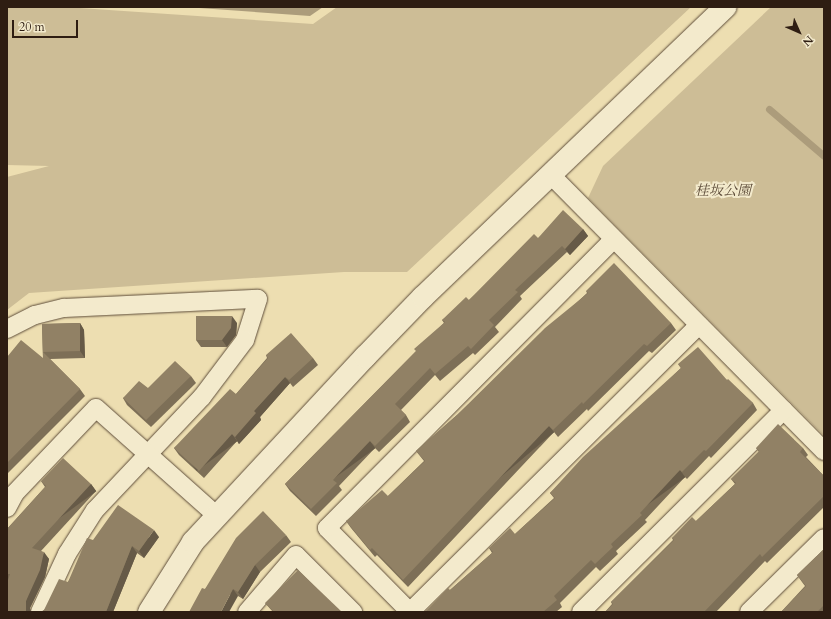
<!DOCTYPE html>
<meta charset="utf-8">
<style>
body{margin:0}
#map{position:relative;width:831px;height:619px;overflow:hidden;background:#eddeb1;font-family:Cardo,"Noto Serif JP",serif}
div>[style]{position:absolute}
.green>*{inset:0;background:#cdbd96}
.water>*{inset:0;background:#ac9c7b}
.stream>*{height:7px;margin:-3.5px;padding:0 3.5px;transform-origin:3.5px;border-radius:3.5px;background:#ac9c7b}
.roads{filter:drop-shadow(0 0 1px #5e4d3a) drop-shadow(0 0 1px #5e4d3a)}
.street>*{height:18px;margin:-9px;padding:0 9px;transform-origin:9px;border-radius:9px;background:#f3eacc}
.secondary>*{height:22px;margin:-11px;padding:0 11px;transform-origin:11px;border-radius:11px;background:#f3eacc}
.wall>*{inset:0;background:#7d6f57}
.shaded-wall>*{inset:0;background:#665a47;transform-origin:0 0}
.building>*{inset:0;background:#918165}
span{translate:-50% -50%;white-space:nowrap;text-align:center;line-height:1.15;-webkit-text-stroke:4px #f3eacc;paint-order:stroke}
.park-label{font-size:14px;color:#5e4d3a;font-style:italic}
.frame{position:absolute;inset:0;border:8px solid #2e1d12;pointer-events:none}
.north{position:absolute;left:779px;top:12px;width:40px;height:40px;-webkit-text-stroke:3px #f3eacc;paint-order:stroke;rotate:135deg;font-size:11px;font-weight:700;line-height:16px;text-align:center;color:#2e1d12}
.north::after{content:'';display:block;margin:auto;width:14px;height:18px;background:#2e1d12;clip-path:polygon(50% 0,100% 100%,50% 72%,0 100%)}
.scale{position:absolute;left:12px;top:20px;width:66px;height:18px;box-sizing:border-box;border:2px solid #2e1d12;border-top:0;padding-left:5px;font-size:12px;line-height:14px;white-space:nowrap;color:#2e1d12;-webkit-text-stroke:3px #f3eacc;paint-order:stroke}
</style>
<div id="map">
<div class="green">
<i style="clip-path:polygon(7px 7px,65px 7px,313px 24px,337px 7px,691px 7px,407px 272px,344px 272px,29px 293px,7px 310px,7px 177px,49px 166px,7px 165px)"></i>
<i style="clip-path:polygon(771px 7px,824px 7px,824px 436px,588px 198px,603px 166px)"></i>
</div>
<div class="water">
<i style="clip-path:polygon(185px 7px,323px 7px,310px 16px)"></i>
</div>
<div class="stream">
<i style="left:769px;top:109px;width:72px;rotate:40.5deg"></i>
</div>
<div class="roads">
<div class="street">
<i style="left:550px;top:174px;width:390px;rotate:45.3deg"></i>
<i style="left:7px;top:329px;width:31px;rotate:-27deg"></i>
<i style="left:35px;top:315px;width:30px;rotate:-14deg"></i>
<i style="left:64px;top:308px;width:194px;rotate:-2.7deg"></i>
<i style="left:258px;top:299px;width:43px;rotate:107.6deg"></i>
<i style="left:245px;top:340px;width:71px;rotate:127deg"></i>
<i style="left:202px;top:397px;width:156px;rotate:133.4deg"></i>
<i style="left:95px;top:510px;width:52px;rotate:122.5deg"></i>
<i style="left:67px;top:554px;width:64px;rotate:115deg"></i>
<i style="left:7px;top:508px;width:17px;rotate:-62deg"></i>
<i style="left:15px;top:493px;width:117px;rotate:-46.4deg"></i>
<i style="left:96px;top:408px;width:161px;rotate:41.7deg"></i>
<i style="left:247px;top:612px;width:75px;rotate:-49.3deg"></i>
<i style="left:296px;top:555px;width:81px;rotate:45deg"></i>
<i style="left:410px;top:612px;width:118px;rotate:-134.7deg"></i>
<i style="left:327px;top:528px;width:407px;rotate:-45.2deg"></i>
<i style="left:410px;top:612px;width:407px;rotate:-44.8deg"></i>
<i style="left:581px;top:612px;width:286px;rotate:-44.9deg"></i>
<i style="left:749px;top:612px;width:105px;rotate:-44.6deg"></i>
</div>
<div class="secondary">
<i style="left:149px;top:612px;width:83px;rotate:-57.8deg"></i>
<i style="left:193px;top:542px;width:253px;rotate:-47.1deg"></i>
<i style="left:365px;top:357px;width:83px;rotate:-46deg"></i>
<i style="left:423px;top:297px;width:419px;rotate:-43.8deg"></i>
</div>
</div>
<div class="wall">
<i style="clip-path:polygon(583px 229px,588px 236px,570px 255px,567px 252px,520px 296px,522px 299px,495px 327px,499px 332px,475px 355px,473px 353px,440px 381px,435px 375px,401px 410px,406px 415px,410px 422px,379px 452px,375px 448px,339px 486px,342px 490px,316px 516px,290px 491px,285px 484px,444px 323px,442px 320px,469px 300px,538px 238px)"></i>
<i style="clip-path:polygon(586px 291px,671px 323px,676px 330px,652px 353px,649px 351px,588px 411px,587px 409px,558px 437px,554px 432px,408px 587px,377px 555px,375px 557px,351px 528px,346px 521px,388px 496px,424px 461px,416px 451px,457px 415px,587px 293px)"></i>
<i style="clip-path:polygon(80px 323px,84px 330px,85px 358px,50px 359px,80px 389px,85px 396px,7px 474px,7px 357px,43px 358px,42px 324px)"></i>
<i style="clip-path:polygon(237px 323px,236px 335px,227px 347px,201px 347px,196px 340px)"></i>
<i style="clip-path:polygon(266px 355px,313px 358px,318px 365px,293px 387px,290px 383px,260px 417px,261px 420px,239px 444px,237px 441px,204px 478px,179px 455px,174px 448px,236px 394px,267px 358px)"></i>
<i style="clip-path:polygon(678px 364px,727px 380px,753px 403px,757px 410px,711px 458px,709px 456px,687px 479px,685px 477px,645px 520px,647px 522px,616px 551px,618px 554px,600px 571px,596px 567px,560px 603px,562px 607px,556px 612px,425px 612px,492px 553px,489px 548px,515px 534px,554px 498px,550px 493px,681px 368px)"></i>
<i style="clip-path:polygon(191px 376px,196px 383px,151px 427px,127px 405px,123px 398px,148px 388px)"></i>
<i style="clip-path:polygon(756px 448px,803px 448px,808px 455px,806px 457px,824px 476px,824px 507px,767px 563px,765px 561px,716px 612px,605px 612px,612px 604px,611px 602px,673px 540px,672px 538px,696px 521px,735px 484px,731px 479px,759px 452px)"></i>
<i style="clip-path:polygon(41px 481px,91px 484px,96px 491px,41px 551px,49px 559px,45px 577px,30px 608px,31px 612px,7px 612px,8px 579px,7px 579px,7px 529px,45px 487px)"></i>
<i style="clip-path:polygon(286px 535px,291px 542px,260px 572px,243px 599px,238px 596px,205px 589px)"></i>
<i style="clip-path:polygon(159px 537px,144px 558px,137px 553px,113px 612px,41px 612px,44px 610px,68px 582px,93px 540px)"></i>
<i style="clip-path:polygon(824px 549px,824px 612px,781px 612px,805px 586px,802px 582px,797px 575px)"></i>
<i style="clip-path:polygon(265px 603px,342px 612px,273px 612px)"></i>
</div>
<div class="shaded-wall">
<i style="clip-path:polygon(583px 229px,588px 236px,570px 255px,565px 249px)"></i>
<i style="clip-path:polygon(232px 316px,237px 323px,236px 335px,227px 347px,222px 340px)"></i>
<i style="clip-path:polygon(80px 323px,84px 330px,85px 358px,80px 351px)"></i>
<i style="clip-path:polygon(285px 377px,290px 383px,260px 417px,261px 420px,239px 444px,235px 437px,254px 411px)"></i>
<i style="left:549px;top:426px;width:8px;height:212px;rotate:50deg"></i>
<i style="left:232px;top:434px;width:9px;height:50px;rotate:54deg"></i>
<i style="left:370px;top:441px;width:9px;height:54px;rotate:54deg"></i>
<i style="left:680px;top:470px;width:9px;height:59px;rotate:54deg"></i>
<i style="left:91px;top:484px;width:9px;height:87px;rotate:54deg"></i>
<i style="clip-path:polygon(154px 530px,159px 537px,144px 558px,139px 551px)"></i>
<i style="clip-path:polygon(132px 546px,137px 553px,113px 612px,106px 612px)"></i>
<i style="clip-path:polygon(44px 552px,49px 559px,45px 577px,30px 608px,31px 612px,27px 612px,26px 611px,26px 601px)"></i>
<i style="clip-path:polygon(255px 565px,260px 572px,243px 599px,238px 592px)"></i>
<i style="clip-path:polygon(233px 589px,238px 596px,229px 612px,221px 612px)"></i>
</div>
<div class="building">
<i style="clip-path:polygon(563px 210px,583px 229px,565px 249px,562px 246px,515px 290px,518px 292px,489px 320px,494px 325px,471px 349px,468px 346px,435px 374px,430px 368px,395px 404px,406px 415px,375px 446px,370px 441px,333px 480px,337px 483px,311px 509px,285px 484px,416px 351px,414px 349px,445px 322px,442px 320px,466px 297px,469px 300px,534px 234px,538px 238px)"></i>
<i style="clip-path:polygon(614px 263px,671px 323px,647px 346px,644px 344px,583px 404px,582px 402px,553px 430px,549px 426px,403px 580px,372px 548px,370px 550px,346px 521px,382px 490px,388px 496px,425px 461px,416px 451px,457px 415px,545px 328px,588px 293px,586px 291px)"></i>
<i style="clip-path:polygon(196px 316px,232px 316px,231px 328px,222px 340px,196px 340px)"></i>
<i style="clip-path:polygon(80px 323px,80px 351px,43px 352px,80px 389px,7px 463px,7px 357px,21px 340px,43px 358px,42px 324px)"></i>
<i style="clip-path:polygon(291px 333px,313px 358px,289px 380px,285px 377px,254px 411px,256px 413px,235px 437px,232px 434px,199px 471px,174px 448px,230px 389px,236px 394px,268px 358px,266px 355px)"></i>
<i style="clip-path:polygon(698px 347px,727px 380px,728px 379px,753px 403px,706px 451px,704px 450px,682px 472px,680px 470px,640px 513px,642px 515px,611px 544px,613px 547px,595px 564px,591px 560px,554px 596px,557px 600px,543px 612px,532px 612px,532px 611px,531px 612px,425px 612px,448px 588px,450px 590px,493px 552px,489px 548px,510px 528px,515px 534px,555px 498px,550px 493px,583px 457px,681px 368px,678px 364px)"></i>
<i style="clip-path:polygon(175px 361px,191px 376px,146px 420px,123px 398px,139px 381px,148px 388px)"></i>
<i style="clip-path:polygon(778px 424px,803px 448px,800px 452px,824px 476px,824px 496px,762px 557px,760px 554px,704px 612px,702px 611px,700px 612px,605px 612px,613px 604px,611px 602px,674px 540px,672px 538px,692px 517px,696px 521px,736px 483px,731px 479px,759px 451px,756px 448px)"></i>
<i style="clip-path:polygon(63px 458px,91px 484px,32px 548px,44px 552px,40px 570px,26px 601px,26px 611px,28px 612px,7px 612px,7px 583px,10px 574px,7px 574px,7px 529px,46px 486px,41px 481px)"></i>
<i style="clip-path:polygon(118px 505px,154px 530px,139px 551px,132px 546px,106px 612px,41px 612px,44px 610px,59px 579px,68px 582px,87px 538px,93px 540px)"></i>
<i style="clip-path:polygon(263px 511px,286px 535px,255px 565px,238px 592px,233px 589px,221px 612px,189px 612px,202px 588px,205px 589px,236px 538px)"></i>
<i style="clip-path:polygon(824px 549px,824px 605px,817px 612px,781px 612px,806px 586px,797px 575px)"></i>
<i style="clip-path:polygon(298px 570px,342px 612px,274px 612px,265px 603px)"></i>
</div>
<div class="park-label">
<span style="left:723px;top:191px">桂坂公園</span>
</div>
<div class="frame"></div>
<div class="north">N</div>
<div class="scale">20 m</div>
</div>
